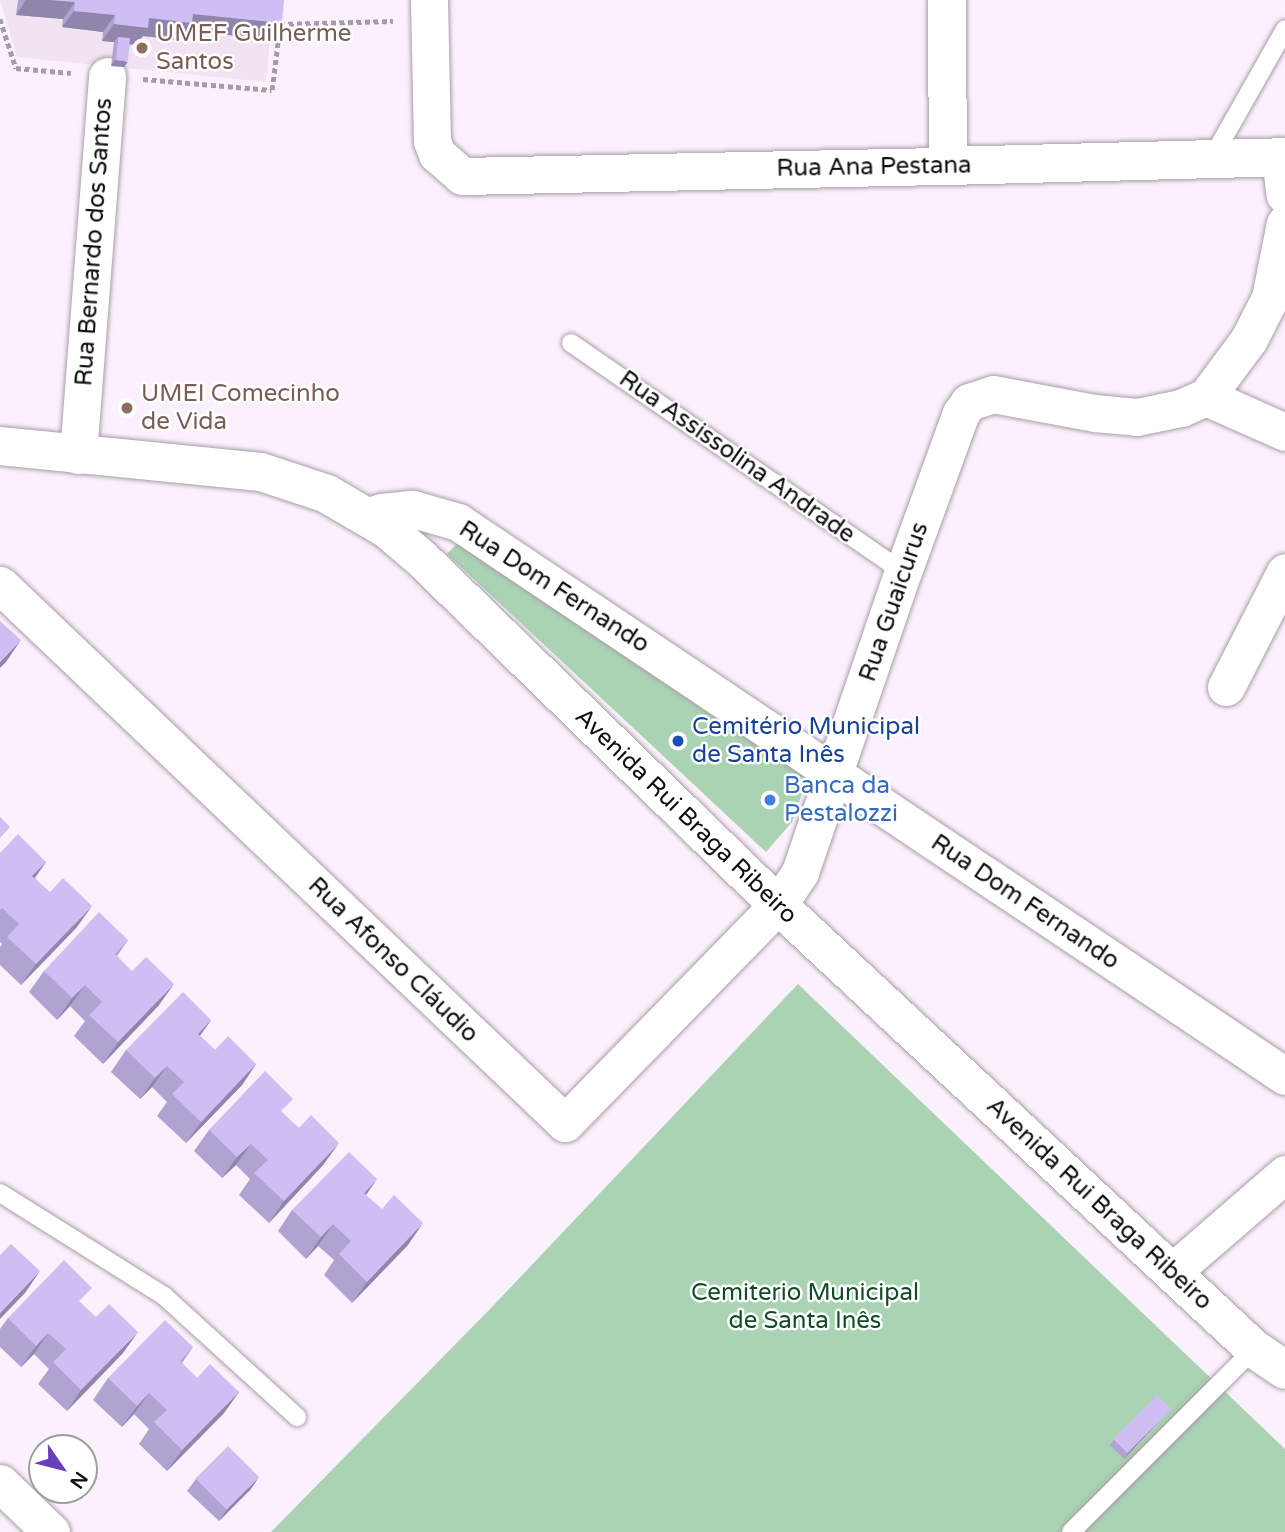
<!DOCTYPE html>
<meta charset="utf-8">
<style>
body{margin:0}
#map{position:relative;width:1285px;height:1532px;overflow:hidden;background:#fbf1fc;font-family:"Varela Round",sans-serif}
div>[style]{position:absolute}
.built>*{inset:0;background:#f1e3f2}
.green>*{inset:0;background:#aad3b3}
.path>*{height:4.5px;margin-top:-2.25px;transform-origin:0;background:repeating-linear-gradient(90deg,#a49da5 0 5px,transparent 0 8.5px)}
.roads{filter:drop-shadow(0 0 2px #a89ea8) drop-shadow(0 0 2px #a89ea8)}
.lane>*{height:18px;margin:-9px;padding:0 9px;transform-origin:9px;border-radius:9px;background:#fff}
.street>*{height:37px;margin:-18.5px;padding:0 18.5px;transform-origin:18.5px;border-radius:18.5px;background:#fff}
.secondary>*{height:38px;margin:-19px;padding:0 19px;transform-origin:19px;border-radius:19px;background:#fff}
.wall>*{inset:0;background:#b1a3d1}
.shaded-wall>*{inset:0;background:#9085aa}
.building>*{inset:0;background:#cebef3;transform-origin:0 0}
.dots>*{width:19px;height:19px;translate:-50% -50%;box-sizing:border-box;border:4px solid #fff;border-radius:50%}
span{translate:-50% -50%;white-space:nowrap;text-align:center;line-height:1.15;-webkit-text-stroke:5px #fff;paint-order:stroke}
.education-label{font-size:24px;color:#785e54}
.left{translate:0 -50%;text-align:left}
.street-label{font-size:24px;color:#100d10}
.transit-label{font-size:24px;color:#164399}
.shop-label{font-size:24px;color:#366cbe}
.park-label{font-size:24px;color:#134b27}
.north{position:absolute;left:28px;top:1434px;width:70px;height:70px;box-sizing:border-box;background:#fff;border:2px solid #9f9e9f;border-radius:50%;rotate:125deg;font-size:19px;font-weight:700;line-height:28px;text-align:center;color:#100d10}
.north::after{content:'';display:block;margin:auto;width:24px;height:32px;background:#6642ba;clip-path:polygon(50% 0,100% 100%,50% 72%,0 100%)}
</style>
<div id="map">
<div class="built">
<i style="clip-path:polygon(0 0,274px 0,266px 82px,17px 57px)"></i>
</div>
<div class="green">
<i style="clip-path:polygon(464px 536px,810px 771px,792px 822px,766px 852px,447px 554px)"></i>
<i style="clip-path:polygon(798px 984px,1285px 1449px,1285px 1532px,271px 1532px,491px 1308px)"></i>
</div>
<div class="path">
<i style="left:0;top:19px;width:52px;rotate:71.9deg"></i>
<i style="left:16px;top:68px;width:55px;rotate:5.2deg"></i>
<i style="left:143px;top:79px;width:129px;rotate:4.9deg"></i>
<i style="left:272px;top:90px;width:66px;rotate:-83.1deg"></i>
<i style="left:280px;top:24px;width:113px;rotate:-1.5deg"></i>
</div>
<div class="roads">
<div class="lane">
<i style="left:1211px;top:160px;width:150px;rotate:-60.5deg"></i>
<i style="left:571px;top:343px;width:403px;rotate:34.6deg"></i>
<i style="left:0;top:1193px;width:194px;rotate:32.1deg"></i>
<i style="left:164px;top:1296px;width:180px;rotate:42.3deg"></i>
<i style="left:1071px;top:1532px;width:259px;rotate:-45deg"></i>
</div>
<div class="street">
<i style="left:429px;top:0;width:141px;rotate:88.8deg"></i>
<i style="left:432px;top:141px;width:14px;rotate:69deg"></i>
<i style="left:437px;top:154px;width:33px;rotate:41deg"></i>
<i style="left:462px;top:176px;width:486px;rotate:-1.2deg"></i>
<i style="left:1280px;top:157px;width:38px;rotate:83deg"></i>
<i style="left:1206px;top:397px;width:72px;rotate:-53.4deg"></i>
<i style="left:1249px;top:339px;width:46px;rotate:-62.9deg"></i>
<i style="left:1270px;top:298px;width:76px;rotate:-78.7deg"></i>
<i style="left:78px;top:455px;width:380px;rotate:-85.6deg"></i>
<i style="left:368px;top:516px;width:15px;rotate:-16deg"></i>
<i style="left:382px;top:512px;width:31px;rotate:-6deg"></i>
<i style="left:413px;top:509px;width:47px;rotate:16.1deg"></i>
<i style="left:458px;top:522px;width:995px;rotate:33.82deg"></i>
<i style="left:0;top:585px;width:780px;rotate:43.6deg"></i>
<i style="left:565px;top:1123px;width:305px;rotate:-45.7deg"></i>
<i style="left:778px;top:905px;width:40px;rotate:-56deg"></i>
<i style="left:800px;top:872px;width:317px;rotate:-71.1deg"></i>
<i style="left:903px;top:572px;width:169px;rotate:-70deg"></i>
<i style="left:961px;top:413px;width:14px;rotate:-54deg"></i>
<i style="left:969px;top:402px;width:25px;rotate:-18deg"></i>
<i style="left:993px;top:394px;width:104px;rotate:10.6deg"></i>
<i style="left:1095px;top:413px;width:42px;rotate:5.4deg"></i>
<i style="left:1137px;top:417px;width:45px;rotate:-11.6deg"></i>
<i style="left:1181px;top:408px;width:27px;rotate:-24deg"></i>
<i style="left:1206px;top:397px;width:86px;rotate:23.9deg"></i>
<i style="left:1226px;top:687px;width:129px;rotate:-62.8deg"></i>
<i style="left:1172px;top:1272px;width:150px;rotate:-40.9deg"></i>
<i style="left:0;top:1483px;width:71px;rotate:43.9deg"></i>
</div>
<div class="secondary">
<i style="left:947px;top:0;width:166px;rotate:89.7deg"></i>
<i style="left:948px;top:166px;width:337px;rotate:-1.5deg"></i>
<i style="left:0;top:446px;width:262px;rotate:5.7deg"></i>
<i style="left:261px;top:472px;width:70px;rotate:18.4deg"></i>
<i style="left:327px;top:494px;width:69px;rotate:30.3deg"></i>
<i style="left:387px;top:529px;width:46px;rotate:40.6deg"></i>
<i style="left:422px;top:559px;width:496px;rotate:44.2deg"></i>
<i style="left:778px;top:905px;width:651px;rotate:43.01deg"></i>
<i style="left:1254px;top:1349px;width:37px;rotate:34deg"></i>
</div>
</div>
<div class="wall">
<i style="clip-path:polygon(18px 0,284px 0,270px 39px,186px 31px,180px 40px,143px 36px,136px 45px,130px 44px,124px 67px,111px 66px,114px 42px,102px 41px,103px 32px,62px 27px,63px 19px,16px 15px)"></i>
<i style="clip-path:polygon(0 853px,46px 862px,35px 878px,77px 927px,21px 985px,0 965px,0 947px,2px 944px,0 942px)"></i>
<i style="clip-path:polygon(128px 940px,117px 956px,159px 1005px,103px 1064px,74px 1036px,85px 1021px,70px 1006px,57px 1020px,29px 992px,44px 971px)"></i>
<i style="clip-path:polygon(211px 1020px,200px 1036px,215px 1050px,256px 1064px,242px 1085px,186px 1143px,157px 1116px,167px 1102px,152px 1087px,140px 1099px,111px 1072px,126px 1050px)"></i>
<i style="clip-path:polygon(283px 1113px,324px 1164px,269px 1223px,239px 1195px,250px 1179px,236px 1165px,222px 1178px,194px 1151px,209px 1130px)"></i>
<i style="clip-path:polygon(292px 1210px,408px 1245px,352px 1303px,324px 1275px,334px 1260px,318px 1246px,306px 1259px,278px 1231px)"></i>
<i style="clip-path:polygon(81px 1303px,123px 1353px,67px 1411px,38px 1384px,49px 1369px,34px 1354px,21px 1367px,0 1347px,0 1329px,8px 1318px)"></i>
<i style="clip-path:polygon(193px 1347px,182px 1363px,197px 1378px,239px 1392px,224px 1413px,167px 1471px,139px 1444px,149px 1429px,134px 1414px,122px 1427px,93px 1400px,108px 1378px)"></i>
<i style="clip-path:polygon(1171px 1409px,1166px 1414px,1124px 1459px,1110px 1445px,1114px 1439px)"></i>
<i style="clip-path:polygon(196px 1479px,251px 1489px,219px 1521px,187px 1491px)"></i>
</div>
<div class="shaded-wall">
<i style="clip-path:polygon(26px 0,50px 0,75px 2px,63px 19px,16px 15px)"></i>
<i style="clip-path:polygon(74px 11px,115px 15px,103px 32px,62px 27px)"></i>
<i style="clip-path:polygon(193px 14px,282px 23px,270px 39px,186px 31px,180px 40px,143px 36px,136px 45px,117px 43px,118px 37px,114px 42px,102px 41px,114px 24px,149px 18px)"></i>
<i style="clip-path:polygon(115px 60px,128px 62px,124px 67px,111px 66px)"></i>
<i style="clip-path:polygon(21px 640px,6px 662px,0 668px,0 662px)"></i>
<i style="clip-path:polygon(46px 862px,31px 883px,32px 876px)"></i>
<i style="clip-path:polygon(92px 906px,77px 927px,21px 985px,36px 964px)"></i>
<i style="clip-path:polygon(174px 984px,159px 1005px,103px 1064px,118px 1042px)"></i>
<i style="clip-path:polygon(85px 985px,70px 1006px,57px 1020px,72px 998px)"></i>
<i style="clip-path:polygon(211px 1020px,196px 1041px,198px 1034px)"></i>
<i style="clip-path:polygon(256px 1064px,242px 1085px,186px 1143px,201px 1122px)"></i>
<i style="clip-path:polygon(167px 1066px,152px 1087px,140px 1099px,155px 1078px)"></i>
<i style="clip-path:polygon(339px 1143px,324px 1164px,269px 1223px,284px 1201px)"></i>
<i style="clip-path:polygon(251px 1144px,236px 1165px,222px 1178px,237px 1157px)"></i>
<i style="clip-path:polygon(377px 1179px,362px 1201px,364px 1193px)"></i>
<i style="clip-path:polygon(423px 1223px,408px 1245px,352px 1303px,367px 1282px)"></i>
<i style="clip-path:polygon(333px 1224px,318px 1246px,306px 1259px,321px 1237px)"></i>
<i style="clip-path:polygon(40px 1271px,25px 1293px,0 1319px,0 1313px)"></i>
<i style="clip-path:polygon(138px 1332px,123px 1353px,67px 1411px,81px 1390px)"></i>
<i style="clip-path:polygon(48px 1333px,34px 1354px,21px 1367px,36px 1346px)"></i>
<i style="clip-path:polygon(239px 1392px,224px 1413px,167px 1471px,182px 1450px)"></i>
<i style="clip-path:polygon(149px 1393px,134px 1414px,122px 1427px,137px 1406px)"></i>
<i style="clip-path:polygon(1171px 1409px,1166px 1414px,1124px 1459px,1128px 1453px)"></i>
<i style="clip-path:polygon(259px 1477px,251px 1489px,219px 1521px,227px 1509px)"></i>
</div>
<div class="building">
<i style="clip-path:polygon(50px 0,284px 0,282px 23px,193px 14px,192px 23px,149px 18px,148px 28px,114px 24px,115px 15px,74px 11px,75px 2px)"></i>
<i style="left:118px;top:37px;width:12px;height:23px;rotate:5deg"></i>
<i style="clip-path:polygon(0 621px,21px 640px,0 662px)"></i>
<i style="clip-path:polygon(0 817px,10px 827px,0 838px)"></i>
<i style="clip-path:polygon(18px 834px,46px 862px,32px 876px,50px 892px,63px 878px,92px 906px,36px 964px,7px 937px,19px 924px,2px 908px,0 910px,0 853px)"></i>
<i style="clip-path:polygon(99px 912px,128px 940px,115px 954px,132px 971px,146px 957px,174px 984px,118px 1042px,89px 1015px,102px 1002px,85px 985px,72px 998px,44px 971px)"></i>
<i style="clip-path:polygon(183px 992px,211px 1020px,198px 1034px,215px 1050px,228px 1036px,256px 1064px,201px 1122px,172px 1094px,184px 1082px,167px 1066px,155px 1078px,126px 1050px)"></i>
<i style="clip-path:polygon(265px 1071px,293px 1099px,281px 1111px,299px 1128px,311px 1115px,339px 1143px,284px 1201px,254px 1173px,268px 1160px,251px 1144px,237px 1157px,209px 1130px)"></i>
<i style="clip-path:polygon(349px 1152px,377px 1179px,364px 1193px,382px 1209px,394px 1195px,423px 1223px,367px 1282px,339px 1254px,351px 1241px,333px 1224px,321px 1237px,292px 1210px)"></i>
<i style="clip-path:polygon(11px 1244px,40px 1271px,0 1313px,0 1255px)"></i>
<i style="clip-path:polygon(64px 1260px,92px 1288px,79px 1301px,96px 1317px,109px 1304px,138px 1332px,81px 1390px,53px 1362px,66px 1349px,48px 1333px,36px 1346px,8px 1318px)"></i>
<i style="clip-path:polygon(165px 1320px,193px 1347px,180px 1361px,197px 1378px,210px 1364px,239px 1392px,182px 1450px,154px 1422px,167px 1410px,149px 1393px,137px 1406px,108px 1378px)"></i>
<i style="left:1157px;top:1395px;width:20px;height:62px;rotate:45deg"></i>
<i style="left:228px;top:1446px;width:44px;height:46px;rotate:45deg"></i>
</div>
<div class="dots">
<i style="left:142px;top:48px;background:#8d6e63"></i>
<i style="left:127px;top:408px;background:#8d6e63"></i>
<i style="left:678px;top:741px;background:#1a4fb4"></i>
<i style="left:770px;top:800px;background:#3f7fe0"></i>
</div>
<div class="education-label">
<span class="left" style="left:156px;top:48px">UMEF Guilherme<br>Santos</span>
<span class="left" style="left:141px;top:408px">UMEI Comecinho<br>de Vida</span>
</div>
<div class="street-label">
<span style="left:874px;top:167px;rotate:-1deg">Rua Ana Pestana</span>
<span style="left:94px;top:242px;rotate:-86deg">Rua Bernardo dos Santos</span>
<span style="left:737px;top:457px;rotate:35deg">Rua Assissolina Andrade</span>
<span style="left:554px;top:587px;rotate:33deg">Rua Dom Fernando</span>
<span style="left:894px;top:602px;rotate:-71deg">Rua Guaicurus</span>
<span style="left:686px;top:816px;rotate:44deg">Avenida Rui Braga Ribeiro</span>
<span style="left:1025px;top:902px;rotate:34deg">Rua Dom Fernando</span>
<span style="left:393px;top:960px;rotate:44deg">Rua Afonso Cláudio</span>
<span style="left:1099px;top:1204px;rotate:43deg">Avenida Rui Braga Ribeiro</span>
</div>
<div class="transit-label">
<span class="left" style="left:692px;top:741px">Cemitério Municipal<br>de Santa Inês</span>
</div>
<div class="shop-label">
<span class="left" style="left:784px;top:800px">Banca da<br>Pestalozzi</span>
</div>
<div class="park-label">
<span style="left:805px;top:1307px">Cemiterio Municipal<br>de Santa Inês</span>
</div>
<div class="north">N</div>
</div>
